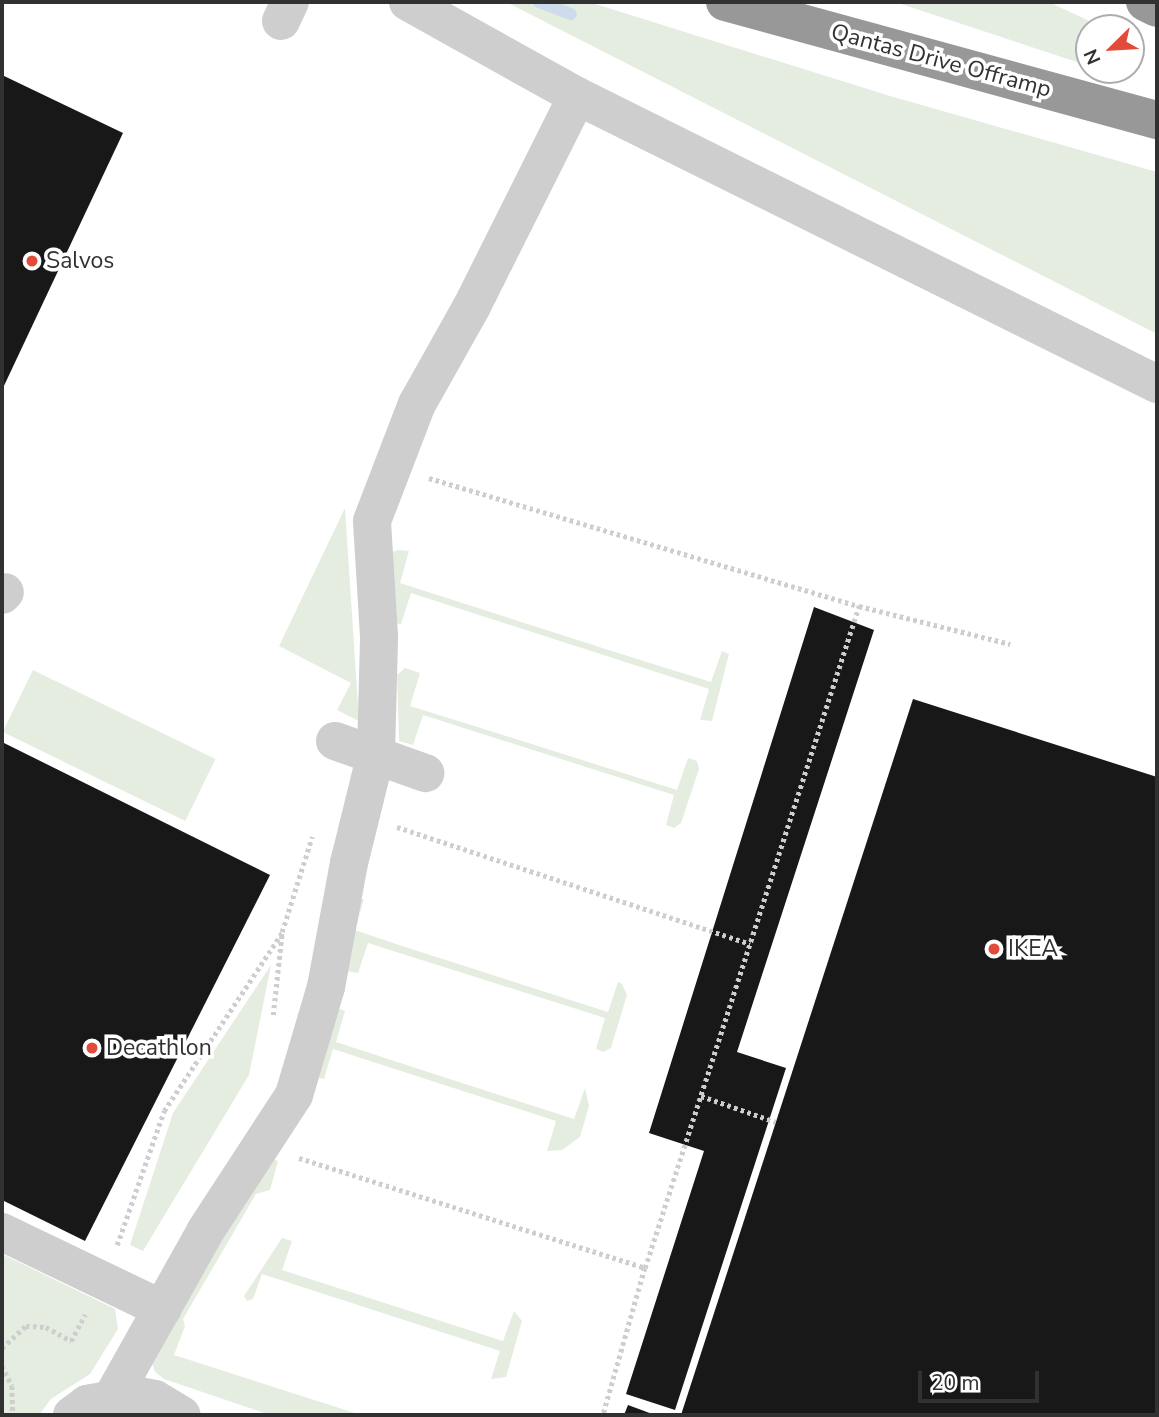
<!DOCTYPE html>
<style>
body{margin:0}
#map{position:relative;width:1159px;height:1417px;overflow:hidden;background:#fff;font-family:"Nunito Sans",sans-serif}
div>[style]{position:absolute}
.green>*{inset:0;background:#e5ede0;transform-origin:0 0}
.stream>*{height:12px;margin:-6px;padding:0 6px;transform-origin:6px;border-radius:6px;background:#cddbec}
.building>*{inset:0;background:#181818}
.path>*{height:4.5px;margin-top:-2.25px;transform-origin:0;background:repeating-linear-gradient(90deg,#cecece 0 3.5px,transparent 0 7px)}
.minor>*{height:38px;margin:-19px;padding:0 19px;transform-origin:19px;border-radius:19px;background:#cecece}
.highway>*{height:38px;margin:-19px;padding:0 19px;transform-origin:19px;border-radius:19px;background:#989898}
.dots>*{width:19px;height:19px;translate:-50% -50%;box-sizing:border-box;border:4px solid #fff;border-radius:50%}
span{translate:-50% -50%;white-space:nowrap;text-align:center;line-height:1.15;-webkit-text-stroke:7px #fff;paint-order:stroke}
.street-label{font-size:23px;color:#313131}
.poi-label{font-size:23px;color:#313131}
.left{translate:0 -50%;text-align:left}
.frame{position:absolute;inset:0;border:4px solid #313131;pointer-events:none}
.north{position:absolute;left:1075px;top:14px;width:70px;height:70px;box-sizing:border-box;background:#fff;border:2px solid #adadad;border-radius:50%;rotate:246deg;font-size:19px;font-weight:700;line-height:28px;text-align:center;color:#313131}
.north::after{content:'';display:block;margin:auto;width:24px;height:32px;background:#e14b3a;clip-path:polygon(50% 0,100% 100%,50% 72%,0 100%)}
.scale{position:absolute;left:918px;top:1371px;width:121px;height:32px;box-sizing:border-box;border:4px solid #313131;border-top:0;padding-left:9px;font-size:21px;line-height:24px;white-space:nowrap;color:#313131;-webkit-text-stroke:5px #fff;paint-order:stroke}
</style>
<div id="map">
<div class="green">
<i style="clip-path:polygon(506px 2px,589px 2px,890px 96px,1157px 172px,1157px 334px)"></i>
<i style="clip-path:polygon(895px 2px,1049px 2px,1104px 28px,1089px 28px,1089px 66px)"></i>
<i style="clip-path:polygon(345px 508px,359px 721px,337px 710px,351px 683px,279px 646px)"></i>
<i style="clip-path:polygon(398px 550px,409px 551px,400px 583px,637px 659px,711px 682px,722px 651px,729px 654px,712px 721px,700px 720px,709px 689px,411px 593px,401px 624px,395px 623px,392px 552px)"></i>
<i style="clip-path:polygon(405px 668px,420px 673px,410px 706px,484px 729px,677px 790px,688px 758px,697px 761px,699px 769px,681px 823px,674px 828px,666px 825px,674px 795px,423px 715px,413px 745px,399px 741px,397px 675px)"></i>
<i style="left:33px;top:670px;width:203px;height:69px;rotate:26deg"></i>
<i style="clip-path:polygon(360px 899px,364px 899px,355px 930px,399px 945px,608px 1012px,618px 982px,622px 984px,627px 995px,611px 1048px,603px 1052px,596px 1049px,605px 1018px,368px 943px,358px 973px,347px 971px)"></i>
<i style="clip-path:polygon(271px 965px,249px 1075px,143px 1251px,130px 1245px,173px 1113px)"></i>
<i style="clip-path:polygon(337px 1008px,345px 1011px,336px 1042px,425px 1071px,574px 1119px,585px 1088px,589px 1106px,580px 1137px,562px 1150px,547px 1151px,556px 1121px,333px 1049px,324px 1079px,319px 1078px)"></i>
<i style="clip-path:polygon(269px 1158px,278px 1161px,270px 1190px,256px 1194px,183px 1319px,185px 1326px,174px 1355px,361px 1415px,270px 1415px,164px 1379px,155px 1372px,152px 1363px)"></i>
<i style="clip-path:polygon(282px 1238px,292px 1241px,282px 1270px,503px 1341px,514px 1311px,522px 1321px,506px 1377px,491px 1379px,500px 1351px,262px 1274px,253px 1299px,247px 1301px,244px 1296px)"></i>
<i style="clip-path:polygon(2px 1254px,115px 1309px,118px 1329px,90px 1374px,51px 1399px,39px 1415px,2px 1415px)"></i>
</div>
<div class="stream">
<i style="left:539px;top:2px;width:34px;rotate:21deg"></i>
</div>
<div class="building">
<i style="clip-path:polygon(2px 75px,123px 133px,2px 390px)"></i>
<i style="clip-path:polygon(814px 607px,874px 630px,737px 1052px,786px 1068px,675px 1410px,626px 1394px,704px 1151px,649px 1133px)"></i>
<i style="clip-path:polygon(913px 699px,1157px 777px,1157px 1415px,681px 1415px)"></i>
<i style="clip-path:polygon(2px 742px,270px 875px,85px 1241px,2px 1200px)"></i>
<i style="clip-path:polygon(628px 1405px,655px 1415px,624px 1415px)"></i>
</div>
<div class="path">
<i style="left:429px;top:478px;width:449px;rotate:16.6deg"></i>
<i style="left:859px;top:606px;width:156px;rotate:14.1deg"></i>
<i style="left:397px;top:827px;width:372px;rotate:18.3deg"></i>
<i style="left:273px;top:1015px;width:83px;rotate:-83.8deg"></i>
<i style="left:282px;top:932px;width:100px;rotate:-72.5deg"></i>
<i style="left:701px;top:1096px;width:79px;rotate:19.1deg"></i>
<i style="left:299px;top:1158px;width:363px;rotate:17.6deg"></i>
<i style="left:645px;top:1268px;width:153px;rotate:105.9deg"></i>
<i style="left:117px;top:1245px;width:142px;rotate:-70.7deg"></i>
<i style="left:164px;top:1111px;width:214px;rotate:-56.5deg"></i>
<i style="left:645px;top:1268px;width:696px;rotate:-72.09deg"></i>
<i style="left:2px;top:1348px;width:33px;rotate:-43deg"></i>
<i style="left:26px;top:1326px;width:20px;rotate:3deg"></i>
<i style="left:46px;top:1327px;width:29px;rotate:29deg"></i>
<i style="left:71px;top:1341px;width:30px;rotate:-62deg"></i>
<i style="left:2px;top:1366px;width:22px;rotate:63deg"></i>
<i style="left:12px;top:1386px;width:29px;rotate:88deg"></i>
</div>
<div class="minor">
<i style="left:408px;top:2px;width:193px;rotate:29.1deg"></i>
<i style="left:577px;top:96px;width:648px;rotate:26.41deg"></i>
<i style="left:281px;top:21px;width:21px;rotate:-65deg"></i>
<i style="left:2px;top:595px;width:4px;rotate:-45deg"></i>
<i style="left:335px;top:741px;width:96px;rotate:19.6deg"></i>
<i style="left:2px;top:1232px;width:178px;rotate:25.7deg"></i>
<i style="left:113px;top:1396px;width:190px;rotate:-60.7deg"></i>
<i style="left:206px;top:1230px;width:161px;rotate:-56.9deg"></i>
<i style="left:294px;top:1095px;width:113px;rotate:-73.5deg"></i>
<i style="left:326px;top:987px;width:126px;rotate:-79.5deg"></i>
<i style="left:349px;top:863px;width:112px;rotate:-76.1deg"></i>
<i style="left:376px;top:754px;width:118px;rotate:-88.5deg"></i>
<i style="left:379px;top:636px;width:115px;rotate:-93.5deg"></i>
<i style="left:372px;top:521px;width:125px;rotate:-69deg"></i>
<i style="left:417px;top:404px;width:112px;rotate:-60.7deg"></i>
<i style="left:472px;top:306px;width:235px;rotate:-63.4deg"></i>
<i style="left:72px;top:1415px;width:19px;rotate:-36deg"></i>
<i style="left:87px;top:1404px;width:48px;rotate:-10.8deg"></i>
<i style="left:134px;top:1395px;width:21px;rotate:11deg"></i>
<i style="left:155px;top:1399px;width:31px;rotate:31deg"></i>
</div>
<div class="highway">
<i style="left:725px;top:2px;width:448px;rotate:15.3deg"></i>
<i style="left:1145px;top:2px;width:13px;rotate:27deg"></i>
</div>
<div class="dots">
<i style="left:32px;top:261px;background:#e14b3a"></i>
<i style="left:994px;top:949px;background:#e14b3a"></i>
<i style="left:92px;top:1048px;background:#e14b3a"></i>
</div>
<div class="street-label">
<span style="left:941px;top:61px;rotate:15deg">Qantas Drive Offramp</span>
</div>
<div class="poi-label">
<span class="left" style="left:46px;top:261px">Salvos</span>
<span class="left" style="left:1008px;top:949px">IKEA</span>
<span class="left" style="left:106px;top:1048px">Decathlon</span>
</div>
<div class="frame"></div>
<div class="north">N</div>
<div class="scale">20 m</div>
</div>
